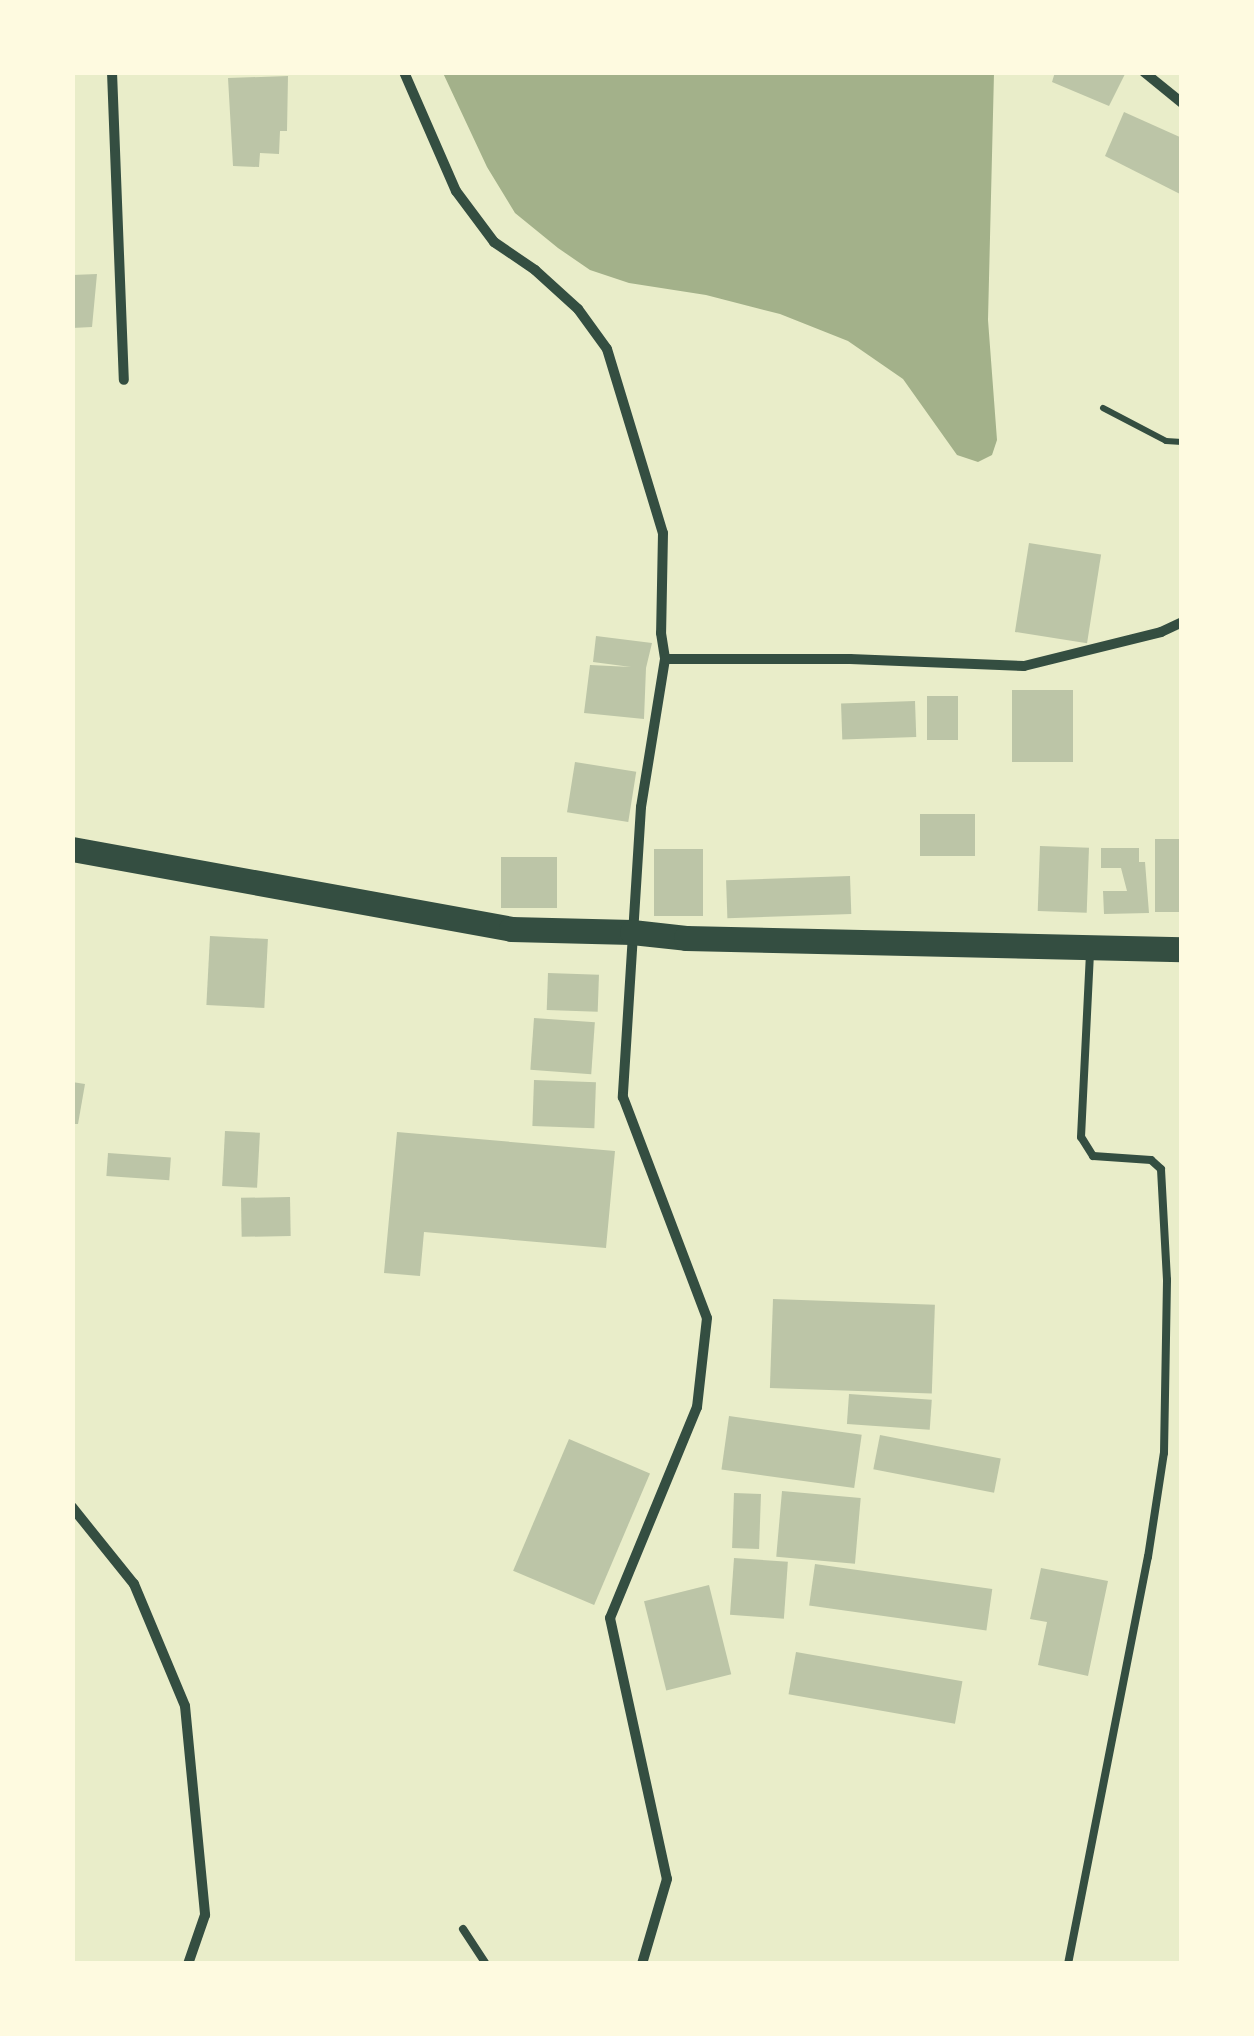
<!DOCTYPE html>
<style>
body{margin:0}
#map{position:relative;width:1254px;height:2036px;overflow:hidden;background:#e9edc9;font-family:Montserrat,sans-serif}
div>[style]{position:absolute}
.water>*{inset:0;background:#a3b18a}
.building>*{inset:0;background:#bcc5a7;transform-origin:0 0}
.path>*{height:6px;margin:-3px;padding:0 3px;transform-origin:3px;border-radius:3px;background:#344e41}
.service>*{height:8px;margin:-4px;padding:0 4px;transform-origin:4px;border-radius:4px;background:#344e41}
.minor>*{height:10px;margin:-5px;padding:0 5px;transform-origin:5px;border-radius:5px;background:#344e41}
.primary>*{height:25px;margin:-12.5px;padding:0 12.5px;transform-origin:12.5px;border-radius:12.5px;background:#344e41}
span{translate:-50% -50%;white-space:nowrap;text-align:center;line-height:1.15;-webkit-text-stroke:8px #fefae0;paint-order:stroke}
.frame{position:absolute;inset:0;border:75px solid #fefae0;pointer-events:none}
</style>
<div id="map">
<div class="water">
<i style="clip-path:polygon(443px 73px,994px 73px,988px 320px,997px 440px,992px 455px,978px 462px,957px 455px,903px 379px,848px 341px,780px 314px,706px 295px,629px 283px,590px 270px,558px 248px,515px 213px,487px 167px)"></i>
</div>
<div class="building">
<i style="clip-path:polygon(1055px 72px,1121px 72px,1125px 74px,1109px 106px,1052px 82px)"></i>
<i style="clip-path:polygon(288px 76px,287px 131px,280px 131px,279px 154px,260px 153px,259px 167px,233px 166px,228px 78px)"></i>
<i style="clip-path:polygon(1124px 112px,1182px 138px,1182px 195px,1105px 156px)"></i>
<i style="clip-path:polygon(97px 274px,92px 327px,72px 328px,72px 275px)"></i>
<i style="left:1029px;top:543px;width:73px;height:90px;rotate:9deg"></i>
<i style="clip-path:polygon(596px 636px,652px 643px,646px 668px,644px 719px,584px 713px,590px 665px,631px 667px,593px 662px)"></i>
<i style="left:1012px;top:690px;width:61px;height:72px"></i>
<i style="left:958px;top:696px;width:44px;height:31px;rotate:90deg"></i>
<i style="left:915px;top:701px;width:36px;height:74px;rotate:88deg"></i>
<i style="left:575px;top:762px;width:62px;height:51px;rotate:9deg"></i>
<i style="left:920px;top:814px;width:55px;height:42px"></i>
<i style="left:1182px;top:839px;width:73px;height:27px;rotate:90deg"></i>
<i style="left:1040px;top:846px;width:49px;height:65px;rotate:2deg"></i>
<i style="clip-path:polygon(1101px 848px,1139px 848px,1139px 862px,1145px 862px,1149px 913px,1104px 914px,1103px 891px,1127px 891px,1121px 868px,1101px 868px)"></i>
<i style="left:654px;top:849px;width:49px;height:67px"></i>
<i style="left:501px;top:857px;width:56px;height:51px"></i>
<i style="left:850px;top:876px;width:38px;height:124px;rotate:88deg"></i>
<i style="left:210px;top:936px;width:58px;height:69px;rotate:3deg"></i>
<i style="left:548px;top:973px;width:51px;height:37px;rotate:2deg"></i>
<i style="left:534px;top:1018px;width:61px;height:52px;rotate:4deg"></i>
<i style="left:534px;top:1080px;width:62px;height:46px;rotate:2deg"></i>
<i style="clip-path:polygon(72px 1082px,85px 1084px,78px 1124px,72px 1124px)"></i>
<i style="left:225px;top:1131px;width:35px;height:55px;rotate:3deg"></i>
<i style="clip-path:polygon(397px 1132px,615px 1151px,606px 1248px,424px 1232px,420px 1276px,384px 1273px)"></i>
<i style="left:108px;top:1153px;width:63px;height:23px;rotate:4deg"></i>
<i style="left:290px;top:1197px;width:39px;height:49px;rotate:89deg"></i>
<i style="left:773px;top:1299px;width:162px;height:89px;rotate:2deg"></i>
<i style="left:849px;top:1394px;width:83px;height:30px;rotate:4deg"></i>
<i style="left:729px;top:1416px;width:134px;height:54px;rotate:8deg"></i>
<i style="left:880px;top:1435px;width:123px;height:35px;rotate:11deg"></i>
<i style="left:569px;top:1439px;width:88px;height:143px;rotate:23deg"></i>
<i style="left:782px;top:1491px;width:79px;height:66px;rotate:5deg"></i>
<i style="left:734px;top:1493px;width:27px;height:55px;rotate:2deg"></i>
<i style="left:734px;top:1558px;width:54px;height:57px;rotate:4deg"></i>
<i style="left:815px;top:1564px;width:179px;height:42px;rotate:8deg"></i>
<i style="clip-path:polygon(1041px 1568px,1108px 1581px,1088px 1676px,1038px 1665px,1047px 1622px,1030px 1619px)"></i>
<i style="left:709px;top:1585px;width:92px;height:67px;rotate:76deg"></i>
<i style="left:796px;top:1652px;width:169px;height:43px;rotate:10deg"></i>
</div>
<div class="path">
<i style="left:1103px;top:408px;width:71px;rotate:27.6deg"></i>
<i style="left:1166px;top:441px;width:16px;rotate:4deg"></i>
</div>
<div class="service">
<i style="left:463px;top:1929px;width:42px;rotate:56.7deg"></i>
<i style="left:1068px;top:1964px;width:415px;rotate:-78.9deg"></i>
<i style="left:1148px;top:1557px;width:105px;rotate:-81.3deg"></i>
<i style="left:1164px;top:1453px;width:173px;rotate:-89deg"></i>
<i style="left:1167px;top:1280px;width:111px;rotate:-93.1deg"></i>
<i style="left:1161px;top:1169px;width:13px;rotate:-138deg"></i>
<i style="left:1151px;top:1160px;width:58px;rotate:-176.1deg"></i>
<i style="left:1093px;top:1156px;width:22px;rotate:-122deg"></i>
<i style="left:1081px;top:1137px;width:186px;rotate:-87.2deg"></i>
</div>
<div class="minor">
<i style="left:112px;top:72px;width:308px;rotate:87.8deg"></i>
<i style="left:404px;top:72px;width:130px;rotate:66.4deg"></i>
<i style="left:456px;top:191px;width:64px;rotate:53.3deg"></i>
<i style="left:494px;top:242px;width:50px;rotate:34.3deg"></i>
<i style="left:535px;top:270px;width:58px;rotate:42.2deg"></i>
<i style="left:578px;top:309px;width:49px;rotate:54.1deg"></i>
<i style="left:607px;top:349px;width:192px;rotate:73.1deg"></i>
<i style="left:663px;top:533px;width:100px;rotate:91.1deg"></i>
<i style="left:661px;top:633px;width:26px;rotate:81deg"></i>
<i style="left:665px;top:659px;width:150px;rotate:99.2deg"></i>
<i style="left:641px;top:807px;width:291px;rotate:93.6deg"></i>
<i style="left:623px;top:1097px;width:236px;rotate:69.2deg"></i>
<i style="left:707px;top:1318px;width:90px;rotate:96.4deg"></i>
<i style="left:697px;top:1407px;width:228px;rotate:112.4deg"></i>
<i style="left:610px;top:1618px;width:267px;rotate:77.7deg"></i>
<i style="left:667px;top:1879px;width:89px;rotate:106.4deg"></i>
<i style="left:1144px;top:72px;width:49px;rotate:39.2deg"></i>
<i style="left:665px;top:659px;width:185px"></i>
<i style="left:850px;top:659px;width:174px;rotate:2.3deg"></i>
<i style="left:1024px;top:666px;width:141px;rotate:-13.9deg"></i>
<i style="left:1161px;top:632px;width:23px;rotate:-25deg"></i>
<i style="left:72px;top:1507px;width:99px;rotate:51.2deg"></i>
<i style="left:134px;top:1584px;width:132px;rotate:67.3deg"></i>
<i style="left:185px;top:1706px;width:210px;rotate:84.5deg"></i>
<i style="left:205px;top:1915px;width:52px;rotate:109.1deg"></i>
</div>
<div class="primary">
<i style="left:72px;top:849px;width:446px;rotate:10.3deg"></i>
<i style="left:511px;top:929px;width:121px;rotate:1.4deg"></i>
<i style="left:632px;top:932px;width:54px;rotate:6.3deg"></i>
<i style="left:686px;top:938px;width:496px;rotate:1.3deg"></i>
</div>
<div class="frame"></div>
</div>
